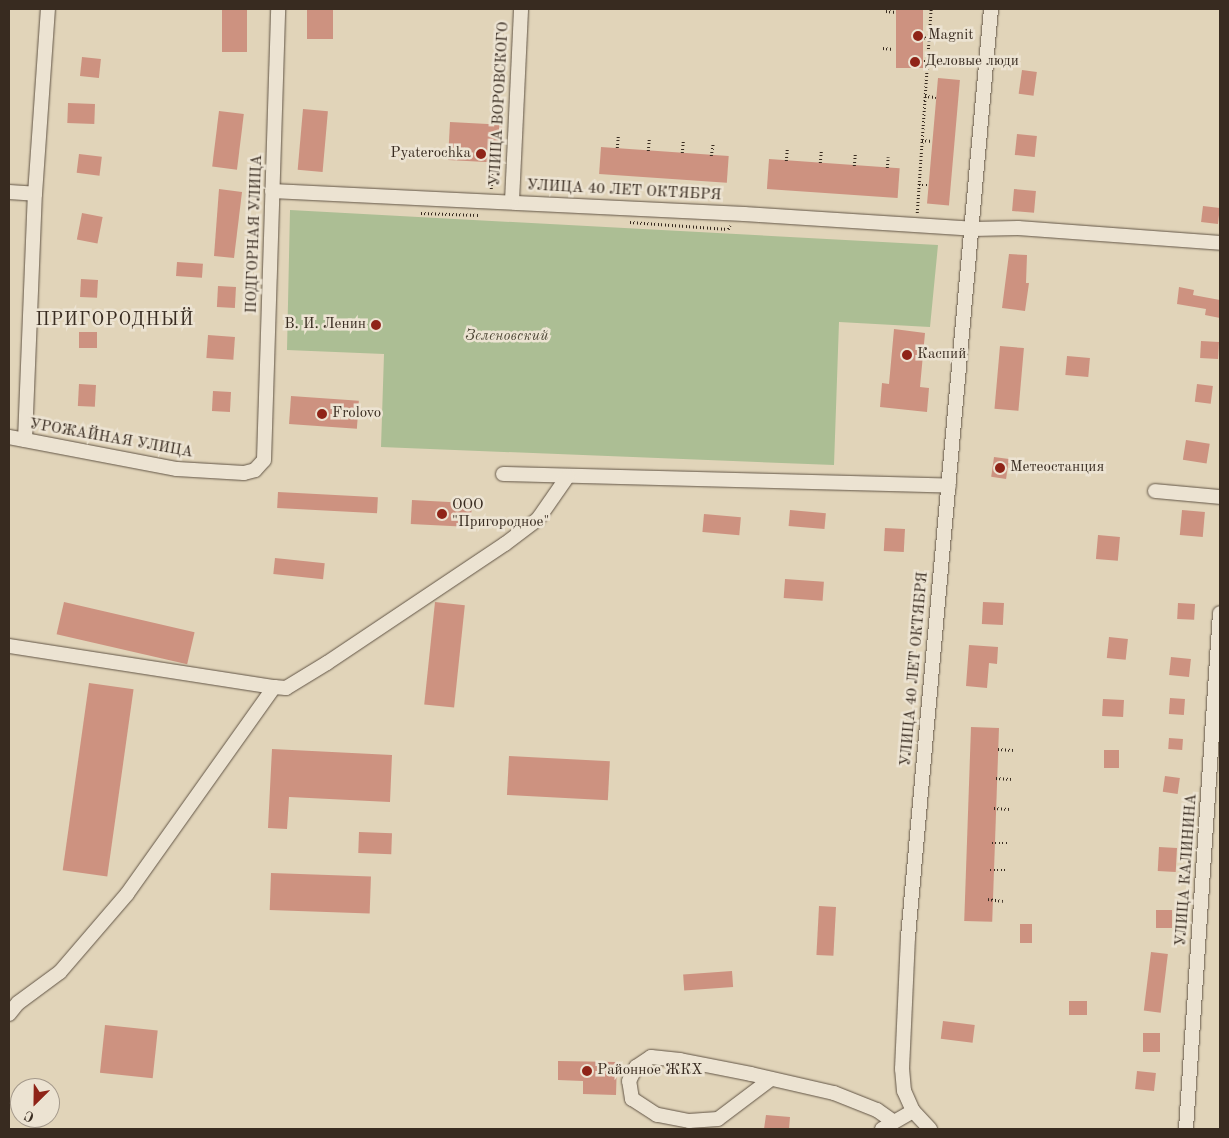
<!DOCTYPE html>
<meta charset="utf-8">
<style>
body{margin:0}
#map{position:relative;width:1229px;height:1138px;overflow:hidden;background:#e1d4b9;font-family:"Old Standard TT",serif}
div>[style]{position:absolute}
.green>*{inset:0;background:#acbe94}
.building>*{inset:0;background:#cd9280;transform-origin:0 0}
.path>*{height:2.5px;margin-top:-1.25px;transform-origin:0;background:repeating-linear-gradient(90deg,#382b20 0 1px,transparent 0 3.5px)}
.roads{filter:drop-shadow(0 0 1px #625546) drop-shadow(0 0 1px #625546)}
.minor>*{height:14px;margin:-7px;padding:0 7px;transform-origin:7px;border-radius:7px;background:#ece3d2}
.dots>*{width:14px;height:14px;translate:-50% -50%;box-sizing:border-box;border:2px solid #ece3d2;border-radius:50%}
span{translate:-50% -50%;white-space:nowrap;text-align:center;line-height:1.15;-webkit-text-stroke:5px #ece3d2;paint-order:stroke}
.poi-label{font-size:15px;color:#382b20}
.left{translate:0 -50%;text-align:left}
.right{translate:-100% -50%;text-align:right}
.street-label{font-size:15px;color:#382b20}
.park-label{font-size:15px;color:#4f4837;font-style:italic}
.quarter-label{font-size:18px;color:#382b20;letter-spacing:1px}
.frame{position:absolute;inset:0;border:10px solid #382b20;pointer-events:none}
.north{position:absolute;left:10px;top:1078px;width:50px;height:50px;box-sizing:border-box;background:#ece3d2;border:1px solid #a4998b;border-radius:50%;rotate:203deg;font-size:14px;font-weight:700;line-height:20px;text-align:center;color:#382b20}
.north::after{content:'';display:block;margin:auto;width:18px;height:22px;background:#8f2418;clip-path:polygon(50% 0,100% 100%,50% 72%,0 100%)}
</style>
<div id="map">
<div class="green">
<i style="clip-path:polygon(290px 210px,938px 245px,930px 327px,839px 322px,834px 465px,381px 447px,384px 354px,287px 350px)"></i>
</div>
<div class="building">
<i style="left:222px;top:9px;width:25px;height:43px"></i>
<i style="left:307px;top:9px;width:26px;height:30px"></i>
<i style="left:896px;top:9px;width:27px;height:59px"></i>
<i style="left:82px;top:57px;width:19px;height:19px;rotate:6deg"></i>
<i style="left:1022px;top:70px;width:15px;height:24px;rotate:8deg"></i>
<i style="left:938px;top:78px;width:22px;height:126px;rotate:5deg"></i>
<i style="left:68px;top:103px;width:27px;height:20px;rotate:2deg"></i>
<i style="left:303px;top:109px;width:25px;height:61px;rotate:5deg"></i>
<i style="left:219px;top:111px;width:25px;height:56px;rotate:7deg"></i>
<i style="left:450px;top:122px;width:52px;height:38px;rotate:3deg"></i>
<i style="left:1017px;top:134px;width:20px;height:21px;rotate:6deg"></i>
<i style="left:601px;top:147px;width:128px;height:27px;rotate:4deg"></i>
<i style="left:79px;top:154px;width:23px;height:19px;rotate:7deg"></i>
<i style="left:769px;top:159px;width:131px;height:30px;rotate:4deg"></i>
<i style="clip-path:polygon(219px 189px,242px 192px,234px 258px,214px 256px)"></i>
<i style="left:1014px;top:189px;width:22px;height:22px;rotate:5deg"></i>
<i style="left:1203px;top:206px;width:17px;height:16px;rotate:7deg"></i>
<i style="left:82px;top:213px;width:21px;height:27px;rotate:11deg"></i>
<i style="clip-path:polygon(1009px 254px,1027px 255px,1026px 283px,1029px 283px,1025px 311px,1002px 308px)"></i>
<i style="left:177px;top:262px;width:26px;height:14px;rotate:4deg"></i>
<i style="left:81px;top:279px;width:17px;height:18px;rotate:3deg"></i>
<i style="left:218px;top:286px;width:18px;height:21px;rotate:3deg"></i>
<i style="clip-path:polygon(1179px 287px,1194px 290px,1193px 295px,1220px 300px,1220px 318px,1205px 315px,1206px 309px,1177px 304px)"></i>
<i style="clip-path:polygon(894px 329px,925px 333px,920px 387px,929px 388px,927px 412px,880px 407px,882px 383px,889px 384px)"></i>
<i style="left:79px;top:332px;width:18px;height:16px"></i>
<i style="left:208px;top:335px;width:27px;height:23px;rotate:4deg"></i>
<i style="left:1201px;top:341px;width:18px;height:17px;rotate:3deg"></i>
<i style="left:1000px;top:346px;width:24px;height:63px;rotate:5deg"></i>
<i style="left:1067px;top:356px;width:23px;height:19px;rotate:5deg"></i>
<i style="left:79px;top:384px;width:17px;height:22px;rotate:3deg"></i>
<i style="left:1197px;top:384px;width:16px;height:18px;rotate:7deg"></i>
<i style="left:213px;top:391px;width:18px;height:20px;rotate:3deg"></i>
<i style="left:291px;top:396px;width:68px;height:28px;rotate:4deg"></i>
<i style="left:1186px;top:440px;width:24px;height:20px;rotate:9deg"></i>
<i style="left:994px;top:457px;width:15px;height:20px;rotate:8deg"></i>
<i style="left:278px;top:492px;width:100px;height:16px;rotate:3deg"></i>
<i style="left:412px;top:500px;width:60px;height:24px;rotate:3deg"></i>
<i style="left:790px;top:510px;width:36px;height:16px;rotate:5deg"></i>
<i style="left:1182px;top:510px;width:23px;height:25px;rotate:5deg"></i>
<i style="left:704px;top:514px;width:37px;height:18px;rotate:5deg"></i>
<i style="left:885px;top:528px;width:20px;height:23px;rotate:3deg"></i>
<i style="left:1098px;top:535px;width:22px;height:24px;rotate:5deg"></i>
<i style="left:275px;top:558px;width:50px;height:16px;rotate:6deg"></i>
<i style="left:785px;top:579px;width:39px;height:19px;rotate:4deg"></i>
<i style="left:64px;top:602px;width:134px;height:33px;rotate:13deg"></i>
<i style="left:435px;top:602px;width:30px;height:103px;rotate:6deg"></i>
<i style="left:983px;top:602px;width:21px;height:22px;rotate:3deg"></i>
<i style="left:1178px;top:603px;width:17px;height:16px;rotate:3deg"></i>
<i style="left:1109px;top:637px;width:19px;height:21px;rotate:6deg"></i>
<i style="clip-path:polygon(969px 645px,998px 647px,997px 664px,989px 663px,987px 688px,966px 686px)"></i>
<i style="left:1171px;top:657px;width:20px;height:18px;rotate:6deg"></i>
<i style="left:89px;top:683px;width:45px;height:189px;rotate:8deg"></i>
<i style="left:1170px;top:698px;width:15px;height:16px;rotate:4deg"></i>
<i style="left:1103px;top:699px;width:21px;height:17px;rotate:3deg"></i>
<i style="left:971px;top:727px;width:28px;height:194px;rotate:2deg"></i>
<i style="left:1169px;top:738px;width:14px;height:11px;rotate:4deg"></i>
<i style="clip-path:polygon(272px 749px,392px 755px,390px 802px,289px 797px,287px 829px,268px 828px)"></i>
<i style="left:1104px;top:750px;width:15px;height:18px"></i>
<i style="left:509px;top:756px;width:101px;height:39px;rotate:3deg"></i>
<i style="left:1165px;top:776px;width:15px;height:16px;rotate:8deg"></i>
<i style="left:359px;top:832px;width:33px;height:21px;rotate:2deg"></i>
<i style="left:1159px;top:847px;width:18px;height:24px;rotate:3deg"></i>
<i style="left:271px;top:873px;width:100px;height:37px;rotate:2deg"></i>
<i style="left:819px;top:906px;width:17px;height:49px;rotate:3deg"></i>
<i style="left:1156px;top:910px;width:16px;height:18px"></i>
<i style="left:1020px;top:924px;width:12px;height:19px"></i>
<i style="left:1151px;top:952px;width:17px;height:59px;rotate:7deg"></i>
<i style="left:732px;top:971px;width:16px;height:49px;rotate:86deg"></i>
<i style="left:1069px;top:1001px;width:18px;height:14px"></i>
<i style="left:943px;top:1021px;width:32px;height:18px;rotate:7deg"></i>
<i style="left:105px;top:1025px;width:53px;height:48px;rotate:6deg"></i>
<i style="left:1143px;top:1033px;width:17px;height:19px"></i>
<i style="clip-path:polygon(558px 1061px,617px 1062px,616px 1095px,583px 1094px,583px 1081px,558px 1080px)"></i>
<i style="left:1137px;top:1071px;width:19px;height:18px;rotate:6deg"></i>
<i style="clip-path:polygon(766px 1115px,790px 1117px,789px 1129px,764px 1129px)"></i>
</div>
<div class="path">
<i style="left:886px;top:11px;width:10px;rotate:6deg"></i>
<i style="left:921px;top:37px;width:8px;rotate:7deg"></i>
<i style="left:883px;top:48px;width:10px;rotate:6deg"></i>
<i style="left:920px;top:61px;width:7px"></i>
<i style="left:925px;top:96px;width:11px;rotate:5deg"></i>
<i style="left:922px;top:140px;width:10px;rotate:6deg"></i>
<i style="left:617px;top:148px;width:12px;rotate:-85deg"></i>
<i style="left:648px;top:151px;width:12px;rotate:-85deg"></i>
<i style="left:682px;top:153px;width:12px;rotate:-85deg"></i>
<i style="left:711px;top:156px;width:13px;rotate:-81deg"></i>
<i style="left:786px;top:161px;width:12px;rotate:-85deg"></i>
<i style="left:820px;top:163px;width:12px;rotate:-85deg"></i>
<i style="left:854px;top:166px;width:12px;rotate:-85deg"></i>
<i style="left:887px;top:168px;width:11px;rotate:-85deg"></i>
<i style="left:919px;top:185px;width:9px"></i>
<i style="left:491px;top:189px;width:26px;rotate:-88deg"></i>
<i style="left:421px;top:213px;width:58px;rotate:2deg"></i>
<i style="left:917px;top:213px;width:204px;rotate:-86.1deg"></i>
<i style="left:630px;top:222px;width:98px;rotate:4.1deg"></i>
<i style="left:728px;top:229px;width:4px;rotate:-56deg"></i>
<i style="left:998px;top:749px;width:15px;rotate:4deg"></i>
<i style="left:996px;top:778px;width:15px;rotate:4deg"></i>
<i style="left:994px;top:808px;width:15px;rotate:4deg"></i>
<i style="left:992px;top:843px;width:15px"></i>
<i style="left:990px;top:870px;width:15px"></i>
<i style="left:988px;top:899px;width:15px;rotate:8deg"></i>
</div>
<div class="roads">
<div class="minor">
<i style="left:272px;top:191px;width:473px;rotate:2.8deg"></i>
<i style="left:744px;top:214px;width:229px;rotate:3.7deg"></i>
<i style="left:973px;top:229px;width:45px;rotate:-1.3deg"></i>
<i style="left:1018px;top:228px;width:203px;rotate:4.2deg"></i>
<i style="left:9px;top:192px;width:26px;rotate:4deg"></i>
<i style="left:512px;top:201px;width:192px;rotate:-87.3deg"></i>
<i style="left:9px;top:437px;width:171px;rotate:10.8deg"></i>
<i style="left:177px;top:469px;width:67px;rotate:3.4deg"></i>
<i style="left:244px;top:473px;width:11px;rotate:-15deg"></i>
<i style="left:255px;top:470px;width:13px;rotate:-48deg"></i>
<i style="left:264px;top:460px;width:451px;rotate:-88.2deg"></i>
<i style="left:25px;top:440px;width:246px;rotate:-87.7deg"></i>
<i style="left:35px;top:194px;width:185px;rotate:-86deg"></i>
<i style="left:503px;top:474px;width:446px;rotate:1.5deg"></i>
<i style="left:1155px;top:491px;width:65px;rotate:5.3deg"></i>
<i style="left:9px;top:646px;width:268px;rotate:8.8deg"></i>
<i style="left:9px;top:1014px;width:14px;rotate:-51deg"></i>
<i style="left:18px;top:1003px;width:52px;rotate:-36.4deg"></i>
<i style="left:60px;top:972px;width:103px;rotate:-49.3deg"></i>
<i style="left:127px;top:894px;width:254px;rotate:-54.6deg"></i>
<i style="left:274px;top:687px;width:12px;rotate:5deg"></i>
<i style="left:286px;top:688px;width:48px;rotate:-31.4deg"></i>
<i style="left:327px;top:663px;width:214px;rotate:-33.8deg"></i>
<i style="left:505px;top:544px;width:41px;rotate:-37.1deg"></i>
<i style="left:538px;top:519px;width:52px;rotate:-55.1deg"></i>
<i style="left:771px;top:1079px;width:66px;rotate:143deg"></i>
<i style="left:718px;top:1119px;width:29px;rotate:176deg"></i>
<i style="left:689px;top:1121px;width:33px;rotate:-169deg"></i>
<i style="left:657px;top:1115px;width:30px;rotate:-147deg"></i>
<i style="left:632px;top:1099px;width:18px;rotate:-99deg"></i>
<i style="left:629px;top:1081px;width:16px;rotate:-63deg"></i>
<i style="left:636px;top:1067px;width:18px;rotate:-34deg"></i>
<i style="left:651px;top:1057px;width:29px;rotate:6deg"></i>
<i style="left:680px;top:1060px;width:72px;rotate:11.2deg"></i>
<i style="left:751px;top:1074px;width:85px;rotate:12.9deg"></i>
<i style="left:834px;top:1093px;width:46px;rotate:21.6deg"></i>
<i style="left:877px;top:1110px;width:19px;rotate:35deg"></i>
<i style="left:882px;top:1129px;width:36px;rotate:-30deg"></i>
<i style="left:930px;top:1129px;width:25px;rotate:-133deg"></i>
<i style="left:913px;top:1111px;width:22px;rotate:-114deg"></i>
<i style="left:904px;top:1091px;width:22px;rotate:-95deg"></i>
<i style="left:902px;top:1069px;width:132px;rotate:-87.4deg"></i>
<i style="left:908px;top:937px;width:932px;rotate:-84.89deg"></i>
<i style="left:1186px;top:1129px;width:517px;rotate:-86.23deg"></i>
</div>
</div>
<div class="dots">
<i style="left:918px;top:36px;background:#8f2418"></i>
<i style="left:915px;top:62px;background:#8f2418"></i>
<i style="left:481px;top:154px;background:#8f2418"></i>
<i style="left:376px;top:325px;background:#8f2418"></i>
<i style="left:907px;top:355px;background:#8f2418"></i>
<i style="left:322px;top:414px;background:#8f2418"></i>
<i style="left:1000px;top:468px;background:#8f2418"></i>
<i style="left:442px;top:514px;background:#8f2418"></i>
<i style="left:587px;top:1071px;background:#8f2418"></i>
</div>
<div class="poi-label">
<span class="left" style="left:928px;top:36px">Magnit</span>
<span class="left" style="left:925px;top:62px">Деловые люди</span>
<span class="right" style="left:471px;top:154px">Pyaterochka</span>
<span class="right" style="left:366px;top:325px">В. И. Ленин</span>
<span class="left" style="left:917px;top:355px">Каспий</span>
<span class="left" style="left:332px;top:414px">Frolovo</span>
<span class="left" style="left:1010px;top:468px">Метеостанция</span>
<span class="left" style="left:452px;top:514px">ООО<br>"Пригородное"</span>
<span class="left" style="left:597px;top:1071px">Районное ЖКХ</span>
</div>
<div class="street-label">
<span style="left:500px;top:104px;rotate:-87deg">УЛИЦА ВОРОВСКОГО</span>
<span style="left:624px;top:191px;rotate:3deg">УЛИЦА 40 ЛЕТ ОКТЯБРЯ</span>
<span style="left:255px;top:234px;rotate:-88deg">ПОДГОРНАЯ УЛИЦА</span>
<span style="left:111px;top:439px;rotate:10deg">УРОЖАЙНАЯ УЛИЦА</span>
<span style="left:915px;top:669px;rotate:-85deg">УЛИЦА 40 ЛЕТ ОКТЯБРЯ</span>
<span style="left:1187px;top:870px;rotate:-86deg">УЛИЦА КАЛИНИНА</span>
</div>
<div class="park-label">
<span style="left:507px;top:337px">Зеленовский</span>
</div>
<div class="quarter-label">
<span style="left:115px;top:320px">ПРИГОРОДНЫЙ</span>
</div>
<div class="frame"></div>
<div class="north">С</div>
</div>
